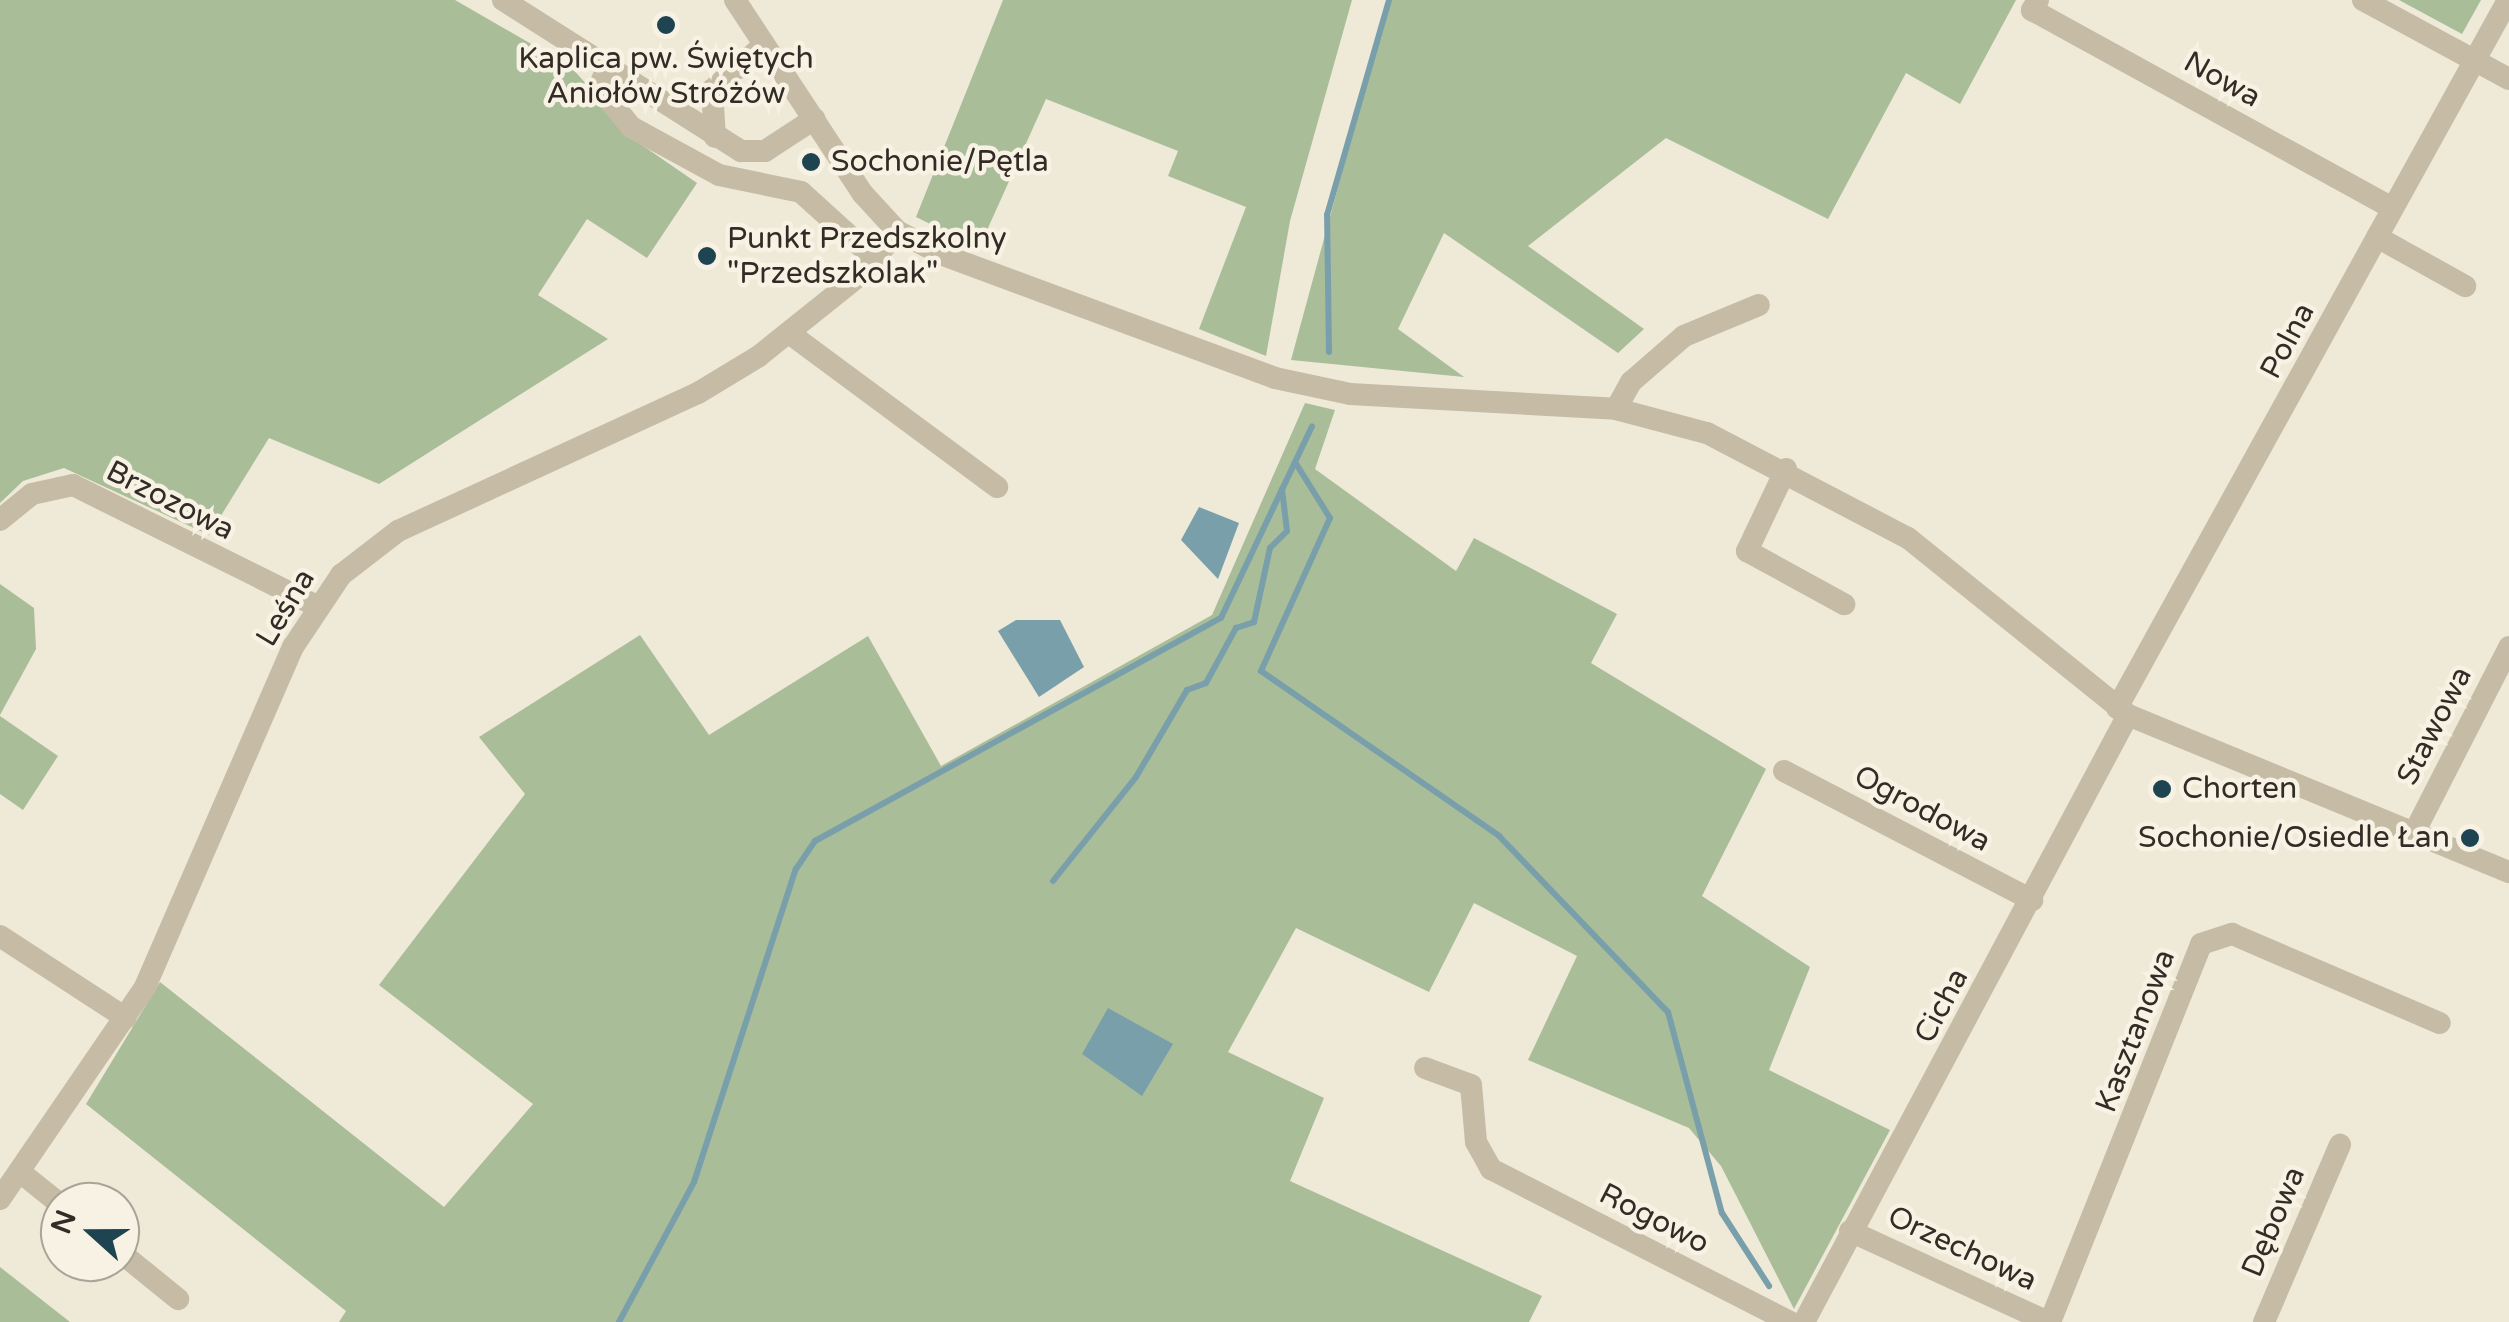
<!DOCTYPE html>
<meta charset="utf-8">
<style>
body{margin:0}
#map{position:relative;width:2509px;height:1322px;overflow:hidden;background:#efe9d8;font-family:"Varela Round",sans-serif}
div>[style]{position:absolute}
.green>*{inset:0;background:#aabd99}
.water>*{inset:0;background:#799fab}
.stream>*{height:6px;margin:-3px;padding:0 3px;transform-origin:3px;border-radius:3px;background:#799fab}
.minor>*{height:22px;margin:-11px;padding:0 11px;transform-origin:11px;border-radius:11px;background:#c6bba5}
.dots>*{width:28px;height:28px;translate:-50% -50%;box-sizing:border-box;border:5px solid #f7f2e4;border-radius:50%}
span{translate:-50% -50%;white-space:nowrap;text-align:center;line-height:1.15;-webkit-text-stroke:9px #f7f2e4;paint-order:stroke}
.poi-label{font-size:30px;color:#332c26}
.left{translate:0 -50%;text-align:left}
.right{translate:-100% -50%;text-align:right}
.street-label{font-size:30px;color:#332c26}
.north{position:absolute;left:40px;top:1182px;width:100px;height:100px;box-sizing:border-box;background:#f7f2e4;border:2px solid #a9a398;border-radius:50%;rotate:291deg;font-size:28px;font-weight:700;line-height:40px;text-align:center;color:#332c26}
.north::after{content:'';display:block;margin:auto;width:35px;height:45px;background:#1e4451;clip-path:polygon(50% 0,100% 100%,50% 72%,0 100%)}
</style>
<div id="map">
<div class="green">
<i style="clip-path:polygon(0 0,455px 0,571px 67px,639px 143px,697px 183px,647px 258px,587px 219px,538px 295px,608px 339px,379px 484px,269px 438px,209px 535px,64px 468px,23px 481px,0 503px)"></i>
<i style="clip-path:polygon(1003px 0,1352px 0,1290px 221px,1266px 356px,1199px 329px,1246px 207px,1168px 176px,1178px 151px,1046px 99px,979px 248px,916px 217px)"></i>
<i style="clip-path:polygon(1389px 0,2016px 0,1960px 104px,1906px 73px,1828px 219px,1666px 138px,1528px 246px,1644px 329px,1618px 353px,1444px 233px,1398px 329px,1464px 377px,1291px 360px)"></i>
<i style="clip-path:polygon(2399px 0,2481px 0,2462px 34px)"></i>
<i style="clip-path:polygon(1305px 403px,1335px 410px,1315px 469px,1456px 571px,1474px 538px,1617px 614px,1591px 663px,1766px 769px,1702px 896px,1810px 967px,1769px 1070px,1890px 1130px,1794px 1309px,1721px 1166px,1689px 1128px,1528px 1060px,1577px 956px,1474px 903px,1429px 992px,1296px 928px,1228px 1052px,1324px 1098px,1290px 1181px,1542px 1296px,1529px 1322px,339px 1322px,346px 1311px,86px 1104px,160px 982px,444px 1207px,533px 1104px,379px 985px,525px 794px,479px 737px,640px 635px,709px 735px,868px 636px,941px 766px,1212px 615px)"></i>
<i style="clip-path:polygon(0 584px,34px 608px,36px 649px,0 715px)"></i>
<i style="clip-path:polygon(0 716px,58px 756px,23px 810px,0 794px)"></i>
<i style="clip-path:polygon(0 1267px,70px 1322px,0 1322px)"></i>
</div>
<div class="water">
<i style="clip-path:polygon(1199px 507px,1239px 523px,1218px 579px,1181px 540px)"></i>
<i style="clip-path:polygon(1016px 620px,1060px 620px,1084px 667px,1039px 697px,998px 631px)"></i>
<i style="clip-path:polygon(1108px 1008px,1173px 1044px,1142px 1096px,1082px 1054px)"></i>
</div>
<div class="stream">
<i style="left:1329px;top:352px;width:137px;rotate:-90.8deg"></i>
<i style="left:1327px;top:215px;width:224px;rotate:-73.9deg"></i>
<i style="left:1295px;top:462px;width:66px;rotate:58deg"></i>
<i style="left:1330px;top:518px;width:168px;rotate:114.3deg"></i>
<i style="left:1261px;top:671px;width:290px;rotate:34.7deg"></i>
<i style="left:1499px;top:836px;width:244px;rotate:46.2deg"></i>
<i style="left:1668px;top:1012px;width:208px;rotate:75deg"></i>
<i style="left:1722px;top:1213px;width:87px;rotate:57.2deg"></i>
<i style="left:1053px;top:881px;width:133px;rotate:-51.4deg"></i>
<i style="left:1136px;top:777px;width:101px;rotate:-59.6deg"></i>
<i style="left:1187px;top:690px;width:20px;rotate:-20deg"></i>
<i style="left:1206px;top:683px;width:63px;rotate:-61.4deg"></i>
<i style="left:1236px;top:628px;width:19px;rotate:-18deg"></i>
<i style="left:1254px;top:622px;width:76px;rotate:-77.8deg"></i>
<i style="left:1270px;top:548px;width:24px;rotate:-45deg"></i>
<i style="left:1287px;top:531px;width:42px;rotate:-96.8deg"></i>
<i style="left:619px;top:1322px;width:159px;rotate:-61.8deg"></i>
<i style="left:694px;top:1182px;width:329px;rotate:-72deg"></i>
<i style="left:796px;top:869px;width:34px;rotate:-56deg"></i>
<i style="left:815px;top:841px;width:463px;rotate:-28.8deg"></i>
<i style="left:1221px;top:618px;width:212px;rotate:-64.6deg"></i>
</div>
<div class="minor">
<i style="left:503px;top:0;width:282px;rotate:32.4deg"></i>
<i style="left:741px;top:151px;width:24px"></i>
<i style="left:765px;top:151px;width:59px;rotate:-33.1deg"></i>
<i style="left:735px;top:0;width:232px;rotate:56.6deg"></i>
<i style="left:863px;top:194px;width:50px;rotate:47.4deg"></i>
<i style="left:897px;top:231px;width:52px;rotate:27.6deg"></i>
<i style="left:943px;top:255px;width:354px;rotate:20.3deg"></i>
<i style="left:1275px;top:378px;width:77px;rotate:12deg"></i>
<i style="left:1350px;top:394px;width:266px;rotate:3.2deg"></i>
<i style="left:1616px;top:409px;width:94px;rotate:14.8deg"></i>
<i style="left:1707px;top:433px;width:227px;rotate:27.6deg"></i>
<i style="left:1908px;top:538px;width:282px;rotate:38.8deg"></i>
<i style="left:2128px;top:715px;width:412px;rotate:22.4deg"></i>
<i style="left:2038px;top:0;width:12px;rotate:121deg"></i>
<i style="left:2032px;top:10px;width:411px;rotate:28.8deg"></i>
<i style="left:2363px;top:0;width:166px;rotate:28.4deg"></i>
<i style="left:608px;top:66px;width:23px;rotate:113deg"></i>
<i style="left:599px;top:87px;width:51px;rotate:51.3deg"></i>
<i style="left:631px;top:127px;width:100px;rotate:28.6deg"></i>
<i style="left:719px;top:175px;width:84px;rotate:11.7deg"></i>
<i style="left:801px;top:192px;width:100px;rotate:42.2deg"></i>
<i style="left:715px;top:137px;width:47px;rotate:-93.7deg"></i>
<i style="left:712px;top:90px;width:69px;rotate:-40.9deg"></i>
<i style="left:2377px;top:237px;width:101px;rotate:29.1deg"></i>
<i style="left:789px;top:333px;width:259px;rotate:36.5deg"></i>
<i style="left:1616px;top:409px;width:31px;rotate:-61deg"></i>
<i style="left:1631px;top:382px;width:70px;rotate:-41deg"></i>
<i style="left:1684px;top:336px;width:81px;rotate:-22.5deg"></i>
<i style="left:1786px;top:469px;width:91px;rotate:115.4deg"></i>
<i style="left:1747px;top:551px;width:111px;rotate:28.7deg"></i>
<i style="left:0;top:520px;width:41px;rotate:-39.1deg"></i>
<i style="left:32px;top:494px;width:42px;rotate:-12.4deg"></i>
<i style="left:73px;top:485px;width:270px;rotate:26.4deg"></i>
<i style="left:2117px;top:708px;width:809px;rotate:-61.09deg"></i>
<i style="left:1784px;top:771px;width:280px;rotate:27.5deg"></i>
<i style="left:2414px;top:833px;width:209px;rotate:-62.9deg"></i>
<i style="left:0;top:936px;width:150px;rotate:33.1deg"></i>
<i style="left:1425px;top:1068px;width:49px;rotate:20.3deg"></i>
<i style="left:1471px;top:1085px;width:57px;rotate:85deg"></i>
<i style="left:1476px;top:1142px;width:31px;rotate:61deg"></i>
<i style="left:1491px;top:1169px;width:336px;rotate:27.1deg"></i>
<i style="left:20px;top:1172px;width:51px;rotate:38.7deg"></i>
<i style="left:0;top:1199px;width:257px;rotate:-55.6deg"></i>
<i style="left:145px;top:987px;width:371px;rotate:-66.5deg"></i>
<i style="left:293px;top:647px;width:87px;rotate:-56.3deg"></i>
<i style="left:341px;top:575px;width:72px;rotate:-37.7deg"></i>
<i style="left:398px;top:531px;width:330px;rotate:-24.7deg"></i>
<i style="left:698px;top:393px;width:71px;rotate:-31.2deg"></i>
<i style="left:759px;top:356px;width:136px;rotate:-38.7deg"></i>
<i style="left:865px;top:271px;width:51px;rotate:-51.3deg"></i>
<i style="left:1850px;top:1231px;width:218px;rotate:24.7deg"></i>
<i style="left:120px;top:1252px;width:75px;rotate:39deg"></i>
<i style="left:1804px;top:1322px;width:688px;rotate:-61.91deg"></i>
<i style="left:2050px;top:1322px;width:407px;rotate:-68.2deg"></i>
<i style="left:2201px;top:944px;width:33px;rotate:-18deg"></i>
<i style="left:2232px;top:934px;width:226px;rotate:23.2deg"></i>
<i style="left:2264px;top:1322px;width:193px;rotate:-66.8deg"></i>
</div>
<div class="dots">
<i style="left:666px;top:25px;background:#1e4451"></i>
<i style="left:811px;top:162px;background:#1e4451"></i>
<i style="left:707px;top:256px;background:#1e4451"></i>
<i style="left:2162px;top:789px;background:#1e4451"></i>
<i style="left:2470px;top:838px;background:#1e4451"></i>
</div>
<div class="poi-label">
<span style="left:666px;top:76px">Kaplica pw. Świętych<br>Aniołów Stróżów</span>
<span class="left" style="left:831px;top:162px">Sochonie/Pętla</span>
<span class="left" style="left:727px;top:256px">Punkt Przedszkolny<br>"Przedszkolak"</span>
<span class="left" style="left:2182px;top:789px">Chorten</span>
<span class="right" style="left:2450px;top:838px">Sochonie/Osiedle Łan</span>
</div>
<div class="street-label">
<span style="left:2222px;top:80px;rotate:29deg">Nowa</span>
<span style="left:2288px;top:341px;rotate:-62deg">Polna</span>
<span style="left:170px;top:501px;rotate:27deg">Brzozowa</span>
<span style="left:286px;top:608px;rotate:-59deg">Leśna</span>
<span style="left:2435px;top:726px;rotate:-63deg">Stawowa</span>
<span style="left:1922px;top:809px;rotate:28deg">Ogrodowa</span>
<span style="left:1942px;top:1006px;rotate:-62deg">Cicha</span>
<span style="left:2136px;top:1031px;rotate:-69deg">Kasztanowa</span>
<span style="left:1654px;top:1219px;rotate:27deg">Rogowo</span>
<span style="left:2274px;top:1222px;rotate:-67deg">Dębowa</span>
<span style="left:1962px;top:1249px;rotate:25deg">Orzechowa</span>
</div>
<div class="north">N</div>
</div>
